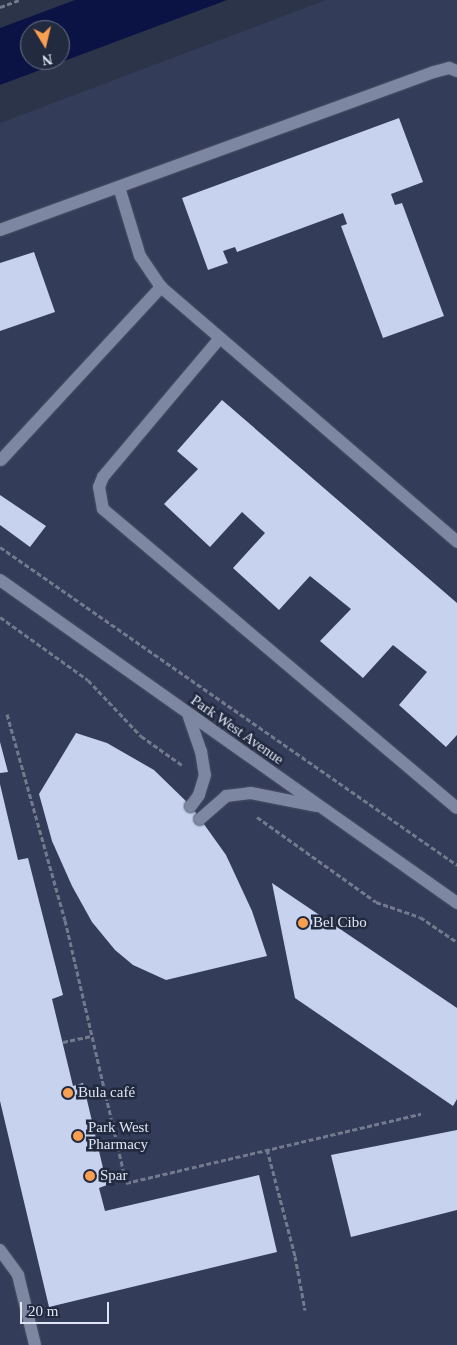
<!DOCTYPE html>
<meta charset="utf-8">
<style>
body{margin:0}
#map{position:relative;width:457px;height:1345px;overflow:hidden;background:#2c344a;font-family:Georgia,serif}
div>[style]{position:absolute}
.built>*{inset:0;background:#333c58}
.water>*{inset:0;background:#0a1343}
.building>*{inset:0;background:#c7d2ee}
.path>*{height:3px;margin-top:-1.5px;transform-origin:0;background:repeating-linear-gradient(90deg,#737a8d 0 5px,transparent 0 7.5px)}
.roads{filter:drop-shadow(0 0 1px #4a5063) drop-shadow(0 0 1px #4a5063)}
.lane>*{height:12px;margin:-6px;padding:0 6px;transform-origin:6px;border-radius:6px;background:#7e87a2}
.secondary>*{height:12px;margin:-6px;padding:0 6px;transform-origin:6px;border-radius:6px;background:#7e87a2}
.dots>*{width:14px;height:14px;translate:-50% -50%;box-sizing:border-box;border:2px solid #222a40;border-radius:50%}
span{translate:-50% -50%;white-space:nowrap;text-align:center;line-height:1.15;-webkit-text-stroke:5px #222a40;paint-order:stroke}
.street-label{font-size:15px;color:#dfe5f3}
.poi-label{font-size:15px;color:#dfe5f3}
.left{translate:0 -50%;text-align:left}
.north{position:absolute;left:20px;top:20px;width:50px;height:50px;box-sizing:border-box;background:#222a40;border:1px solid #6e7588;border-radius:50%;rotate:171deg;font-size:14px;font-weight:700;line-height:20px;text-align:center;color:#dfe5f3}
.north::after{content:'';display:block;margin:auto;width:18px;height:22px;background:#fa9f4f;clip-path:polygon(50% 0,100% 100%,50% 72%,0 100%)}
.scale{position:absolute;left:20px;top:1302px;width:89px;height:22px;box-sizing:border-box;border:2px solid #dfe5f3;border-top:0;padding-left:6px;font-size:15px;line-height:18px;white-space:nowrap;color:#dfe5f3;-webkit-text-stroke:4px #222a40;paint-order:stroke}
</style>
<div id="map">
<div class="built">
<i style="clip-path:polygon(326px 0,457px 0,457px 1345px,0 1345px,0 123px)"></i>
</div>
<div class="water">
<i style="clip-path:polygon(evenodd,75px 0,227px 0,0 85px,0 28px,75px 0,30px 30px,60px 30px,60px 60px,30px 60px,30px 30px)"></i>
</div>
<div class="building">
<i style="clip-path:polygon(399px 118px,423px 182px,391px 194px,395px 205px,402px 203px,444px 316px,383px 338px,341px 226px,347px 224px,343px 213px,237px 252px,235px 247px,223px 251px,228px 263px,208px 270px,182px 198px)"></i>
<i style="clip-path:polygon(34px 252px,55px 312px,0 331px,0 263px)"></i>
<i style="clip-path:polygon(222px 400px,457px 603px,457px 735px,446px 747px,399px 705px,427px 672px,393px 645px,363px 678px,320px 641px,351px 609px,310px 576px,279px 610px,233px 568px,265px 533px,242px 512px,210px 547px,164px 504px,198px 469px,177px 451px)"></i>
<i style="clip-path:polygon(0 495px,46px 526px,30px 547px,0 525px)"></i>
<i style="clip-path:polygon(76px 733px,107px 743px,154px 770px,191px 806px,226px 855px,252px 911px,267px 956px,166px 980px,133px 965px,115px 950px,92px 922px,72px 886px,52px 841px,39px 794px)"></i>
<i style="clip-path:polygon(0 742px,8px 772px,0 773px)"></i>
<i style="clip-path:polygon(0 784px,18px 860px,28px 858px,63px 995px,52px 999px,73px 1086px,83px 1083px,107px 1185px,99px 1188px,105px 1211px,259px 1175px,277px 1252px,49px 1307px,0 1101px)"></i>
<i style="clip-path:polygon(272px 883px,457px 1008px,457px 1099px,453px 1106px,295px 998px)"></i>
<i style="clip-path:polygon(457px 1130px,457px 1210px,351px 1237px,331px 1155px)"></i>
</div>
<div class="path">
<i style="left:0;top:7px;width:20px;rotate:-20deg"></i>
<i style="left:0;top:547px;width:557px;rotate:34.83deg"></i>
<i style="left:0;top:617px;width:108px;rotate:35.6deg"></i>
<i style="left:88px;top:680px;width:77px;rotate:46.6deg"></i>
<i style="left:141px;top:736px;width:50px;rotate:35.3deg"></i>
<i style="left:7px;top:714px;width:214px;rotate:74.3deg"></i>
<i style="left:65px;top:920px;width:270px;rotate:76.9deg"></i>
<i style="left:126px;top:1183px;width:303px;rotate:-13.2deg"></i>
<i style="left:257px;top:817px;width:146px;rotate:35.5deg"></i>
<i style="left:376px;top:902px;width:46px;rotate:18.8deg"></i>
<i style="left:420px;top:917px;width:45px;rotate:34deg"></i>
<i style="left:63px;top:1042px;width:29px;rotate:-12deg"></i>
<i style="left:267px;top:1149px;width:111px;rotate:75.3deg"></i>
<i style="left:295px;top:1256px;width:55px;rotate:79.5deg"></i>
</div>
<div class="roads">
<div class="lane">
<i style="left:119px;top:187px;width:72px;rotate:73.1deg"></i>
<i style="left:140px;top:256px;width:37px;rotate:56deg"></i>
<i style="left:161px;top:287px;width:391px;rotate:40.7deg"></i>
<i style="left:0;top:230px;width:462px;rotate:-20deg"></i>
<i style="left:434px;top:72px;width:16px;rotate:-15deg"></i>
<i style="left:449px;top:68px;width:9px;rotate:21deg"></i>
<i style="left:220px;top:338px;width:182px;rotate:130.1deg"></i>
<i style="left:103px;top:477px;width:11px;rotate:112deg"></i>
<i style="left:99px;top:487px;width:22px;rotate:80deg"></i>
<i style="left:103px;top:509px;width:463px;rotate:40.2deg"></i>
<i style="left:1px;top:460px;width:236px;rotate:-47.2deg"></i>
<i style="left:189px;top:717px;width:36px;rotate:71deg"></i>
<i style="left:201px;top:751px;width:24px;rotate:81deg"></i>
<i style="left:205px;top:775px;width:21px;rotate:107deg"></i>
<i style="left:199px;top:795px;width:14px;rotate:126deg"></i>
<i style="left:200px;top:819px;width:35px;rotate:-41deg"></i>
<i style="left:226px;top:796px;width:25px;rotate:-7deg"></i>
<i style="left:251px;top:793px;width:66px;rotate:11.3deg"></i>
<i style="left:0;top:1250px;width:31px;rotate:54deg"></i>
<i style="left:18px;top:1275px;width:72px;rotate:76.3deg"></i>
</div>
<div class="secondary">
<i style="left:0;top:580px;width:560px;rotate:35.25deg"></i>
</div>
</div>
<div class="dots">
<i style="left:303px;top:923px;background:#fa9f4f"></i>
<i style="left:68px;top:1093px;background:#fa9f4f"></i>
<i style="left:78px;top:1136px;background:#fa9f4f"></i>
<i style="left:90px;top:1176px;background:#fa9f4f"></i>
</div>
<div class="street-label">
<span style="left:237px;top:730px;rotate:35deg">Park West Avenue</span>
</div>
<div class="poi-label">
<span class="left" style="left:313px;top:923px">Bel Cibo</span>
<span class="left" style="left:78px;top:1093px">Bula café</span>
<span class="left" style="left:88px;top:1136px">Park West<br>Pharmacy</span>
<span class="left" style="left:100px;top:1176px">Spar</span>
</div>
<div class="north">N</div>
<div class="scale">20 m</div>
</div>
